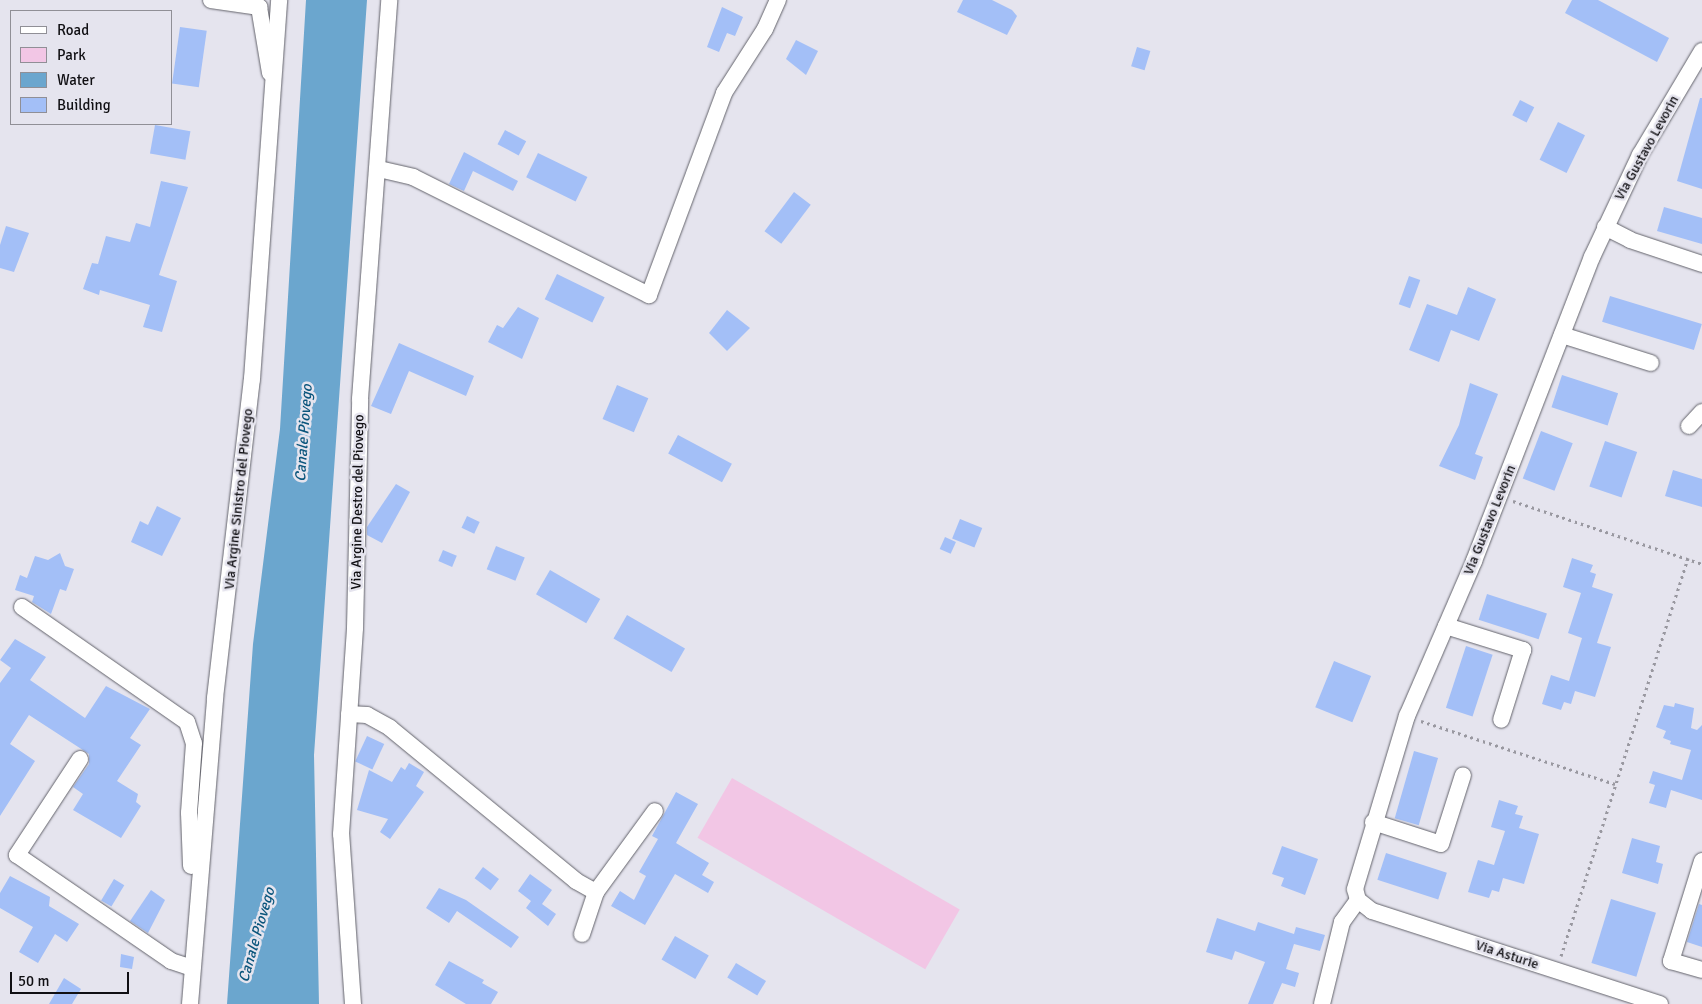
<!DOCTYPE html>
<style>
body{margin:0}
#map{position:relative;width:1702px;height:1004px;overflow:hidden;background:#e5e4ee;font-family:Signika,sans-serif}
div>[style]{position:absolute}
.green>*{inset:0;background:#f2c6e5;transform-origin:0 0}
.water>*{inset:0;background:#6ba6ce}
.building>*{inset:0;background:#a3bff7;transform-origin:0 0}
.path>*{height:3px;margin-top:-1.5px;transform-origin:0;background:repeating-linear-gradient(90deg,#9998a0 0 2.5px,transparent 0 6.5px)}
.roads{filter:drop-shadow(0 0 1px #63636b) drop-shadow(0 0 1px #63636b)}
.minor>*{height:16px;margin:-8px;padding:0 8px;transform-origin:8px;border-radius:8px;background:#fff}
span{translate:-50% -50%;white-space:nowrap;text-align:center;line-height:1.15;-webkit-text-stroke:5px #e5e4ee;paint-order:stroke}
.street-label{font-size:14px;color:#100f13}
.water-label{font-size:15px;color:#0a557c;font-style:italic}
.legend{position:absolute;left:10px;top:10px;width:162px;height:115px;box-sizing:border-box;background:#e5e4ee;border:1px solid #908f96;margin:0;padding:6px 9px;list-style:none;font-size:15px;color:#100f13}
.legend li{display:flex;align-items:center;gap:10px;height:25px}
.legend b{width:25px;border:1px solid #908f96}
.scale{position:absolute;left:10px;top:972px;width:119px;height:22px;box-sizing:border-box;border:2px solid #100f13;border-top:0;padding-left:6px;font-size:15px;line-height:18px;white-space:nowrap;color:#100f13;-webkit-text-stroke:4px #e5e4ee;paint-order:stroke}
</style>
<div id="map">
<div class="green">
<i style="left:732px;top:778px;width:263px;height:69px;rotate:30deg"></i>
</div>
<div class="water">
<i style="clip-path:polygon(306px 0,367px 0,314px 755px,319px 1004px,227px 1004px,253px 644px,280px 429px)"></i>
</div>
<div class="building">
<i style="clip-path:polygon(963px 0,992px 0,1012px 10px,1017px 16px,1007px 35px,957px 12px)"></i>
<i style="clip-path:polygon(1572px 0,1598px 0,1669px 38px,1657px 62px,1565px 13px)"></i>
<i style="clip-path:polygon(722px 7px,743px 17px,735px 36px,727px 33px,719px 52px,707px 47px)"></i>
<i style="left:180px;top:27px;width:27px;height:57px;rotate:8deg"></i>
<i style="clip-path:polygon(796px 40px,818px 51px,806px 75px,786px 59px)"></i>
<i style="left:1137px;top:47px;width:14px;height:20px;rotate:17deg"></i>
<i style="clip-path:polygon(1700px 98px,1702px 98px,1702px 189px,1677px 181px)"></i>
<i style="left:1520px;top:100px;width:16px;height:17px;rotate:27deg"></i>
<i style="left:1558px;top:122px;width:30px;height:42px;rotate:26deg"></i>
<i style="left:155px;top:125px;width:36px;height:29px;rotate:10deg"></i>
<i style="left:505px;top:130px;width:24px;height:16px;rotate:28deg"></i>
<i style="clip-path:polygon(464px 152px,518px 181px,513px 191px,473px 171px,464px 191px,449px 184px)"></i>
<i style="left:538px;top:153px;width:55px;height:27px;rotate:26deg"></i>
<i style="clip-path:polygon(161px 181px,188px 187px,159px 275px,177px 281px,162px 332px,143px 327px,150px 305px,100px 290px,99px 295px,83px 289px,92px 263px,98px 264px,106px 236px,130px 242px,136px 223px,150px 227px)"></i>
<i style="left:794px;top:192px;width:21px;height:49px;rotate:37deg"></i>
<i style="clip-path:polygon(1664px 207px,1702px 218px,1702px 244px,1657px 231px)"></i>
<i style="clip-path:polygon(6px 226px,29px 233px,14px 272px,0 268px,0 245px)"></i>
<i style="left:557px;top:274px;width:53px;height:28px;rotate:26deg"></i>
<i style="left:1409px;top:276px;width:12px;height:30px;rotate:20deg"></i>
<i style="clip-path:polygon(1468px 287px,1496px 299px,1479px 341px,1451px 330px,1439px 362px,1409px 350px,1427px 304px,1457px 315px)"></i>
<i style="left:1610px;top:296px;width:96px;height:27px;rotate:17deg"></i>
<i style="clip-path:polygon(518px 307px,539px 318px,522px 359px,488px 342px,497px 325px,503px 328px)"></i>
<i style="clip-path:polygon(727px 310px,750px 328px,727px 351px,709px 333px)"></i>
<i style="clip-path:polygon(399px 343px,474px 376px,466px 396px,409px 371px,391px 414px,371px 406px)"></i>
<i style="left:1562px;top:375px;width:59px;height:34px;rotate:18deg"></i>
<i style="clip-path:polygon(1470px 383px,1498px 394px,1475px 454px,1483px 457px,1475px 480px,1439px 466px,1459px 425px)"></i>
<i style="left:617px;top:385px;width:34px;height:37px;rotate:23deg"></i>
<i style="left:1541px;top:431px;width:34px;height:51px;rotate:21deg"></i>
<i style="left:678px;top:435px;width:61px;height:21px;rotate:28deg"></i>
<i style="left:1605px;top:441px;width:34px;height:48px;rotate:19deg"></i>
<i style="clip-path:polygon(1673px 470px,1702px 479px,1702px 507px,1665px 496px)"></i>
<i style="clip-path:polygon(396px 484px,410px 492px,382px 543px,367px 535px,367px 527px)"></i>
<i style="clip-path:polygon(157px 506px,181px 518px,162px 556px,131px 542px,140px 521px,148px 525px)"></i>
<i style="left:467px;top:516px;width:14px;height:13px;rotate:25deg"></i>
<i style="left:960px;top:519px;width:24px;height:21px;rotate:22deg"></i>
<i style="left:945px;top:537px;width:12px;height:13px;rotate:24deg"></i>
<i style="left:496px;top:546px;width:31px;height:25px;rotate:22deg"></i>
<i style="left:443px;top:550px;width:15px;height:12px;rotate:23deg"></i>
<i style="clip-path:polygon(60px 553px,65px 566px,74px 569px,66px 591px,60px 589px,51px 614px,32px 602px,34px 596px,15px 590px,20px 575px,27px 578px,35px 556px,48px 560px)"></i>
<i style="clip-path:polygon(1572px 558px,1593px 565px,1590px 572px,1596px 574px,1592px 587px,1613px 594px,1597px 643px,1611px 647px,1595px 697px,1575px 691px,1571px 704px,1564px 702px,1561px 710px,1542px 704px,1551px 675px,1569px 681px,1582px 638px,1568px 633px,1581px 593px,1563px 587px)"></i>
<i style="left:550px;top:570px;width:58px;height:28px;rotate:30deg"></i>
<i style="left:1487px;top:594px;width:63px;height:27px;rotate:18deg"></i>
<i style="left:627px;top:615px;width:67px;height:27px;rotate:30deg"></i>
<i style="clip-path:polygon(15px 639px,46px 657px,30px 680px,85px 718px,106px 686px,150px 709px,130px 738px,141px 745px,117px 781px,138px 794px,136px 802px,141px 806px,121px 838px,73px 810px,83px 794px,73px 787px,89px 764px,89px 754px,29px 715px,10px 744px,35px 761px,0 816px,0 683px,11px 668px,0 660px)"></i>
<i style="left:1466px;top:646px;width:28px;height:65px;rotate:18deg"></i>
<i style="left:1334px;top:661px;width:40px;height:50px;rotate:22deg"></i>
<i style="clip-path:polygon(1675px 703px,1694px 708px,1691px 728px,1697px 730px,1702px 725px,1702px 800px,1671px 790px,1666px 808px,1649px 803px,1655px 785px,1649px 783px,1653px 771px,1682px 780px,1691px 750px,1670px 744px,1671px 741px,1663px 738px,1666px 731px,1656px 727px,1664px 705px,1674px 707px)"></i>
<i style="left:367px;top:736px;width:19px;height:28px;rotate:25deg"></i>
<i style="left:1414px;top:751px;width:25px;height:70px;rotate:16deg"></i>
<i style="clip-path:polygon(409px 763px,424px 772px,416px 786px,424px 792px,390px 839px,380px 832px,388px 819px,357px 810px,369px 770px,392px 782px,401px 767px,405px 770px)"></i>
<i style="clip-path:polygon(676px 792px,698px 804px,676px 843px,709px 863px,702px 875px,714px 882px,708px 893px,675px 874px,645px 925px,611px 906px,620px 891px,634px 900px,646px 876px,639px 872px,658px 839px,652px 836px)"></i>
<i style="clip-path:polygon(1499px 800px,1518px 806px,1515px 814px,1523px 816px,1519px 828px,1539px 834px,1524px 884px,1503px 878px,1499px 892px,1492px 890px,1489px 898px,1468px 892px,1478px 860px,1494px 865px,1505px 831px,1491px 827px)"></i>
<i style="clip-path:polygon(1632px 838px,1660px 846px,1656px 862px,1663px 864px,1658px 884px,1622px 873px)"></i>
<i style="clip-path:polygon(1282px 846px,1318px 859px,1305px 895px,1281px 886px,1284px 878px,1272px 874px)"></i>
<i style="left:1386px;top:853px;width:64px;height:28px;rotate:18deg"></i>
<i style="left:483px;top:867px;width:20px;height:14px;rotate:37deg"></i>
<i style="clip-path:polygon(530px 874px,552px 890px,542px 904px,556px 914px,548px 926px,526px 908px,531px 901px,518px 891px)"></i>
<i style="clip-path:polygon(10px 876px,50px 897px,49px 906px,79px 924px,67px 942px,55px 934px,38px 963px,19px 952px,33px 927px,0 908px,0 893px)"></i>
<i style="left:114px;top:879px;width:12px;height:25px;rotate:31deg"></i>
<i style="clip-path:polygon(439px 888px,466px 900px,519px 937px,511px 948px,457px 911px,449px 923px,426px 908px)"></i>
<i style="clip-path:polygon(151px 890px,165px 900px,148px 933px,130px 921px)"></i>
<i style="left:1611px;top:899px;width:47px;height:67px;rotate:17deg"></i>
<i style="clip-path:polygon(1699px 904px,1702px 905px,1702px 947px,1687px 942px)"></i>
<i style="clip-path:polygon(1217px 918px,1255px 931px,1258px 922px,1294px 934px,1296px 927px,1325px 935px,1320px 951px,1294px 944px,1286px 969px,1299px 973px,1295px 987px,1282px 983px,1273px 1004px,1248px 1004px,1265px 962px,1235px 951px,1232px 960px,1206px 952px)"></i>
<i style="left:675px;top:936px;width:39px;height:27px;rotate:30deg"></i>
<i style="clip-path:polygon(121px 954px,134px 957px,132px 969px,120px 967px)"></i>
<i style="clip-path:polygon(449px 961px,484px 980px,482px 983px,498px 992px,491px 1004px,466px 1004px,435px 985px)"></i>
<i style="left:736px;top:963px;width:35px;height:17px;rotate:31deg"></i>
<i style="clip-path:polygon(64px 978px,81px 989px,72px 1004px,49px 1004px)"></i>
</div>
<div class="path">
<i style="left:1513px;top:501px;width:199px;rotate:18.4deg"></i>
<i style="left:1421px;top:721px;width:204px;rotate:18deg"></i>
<i style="left:1561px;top:956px;width:418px;rotate:-72.3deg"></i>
</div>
<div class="roads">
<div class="minor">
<i style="left:211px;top:0;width:49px;rotate:8.3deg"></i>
<i style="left:259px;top:7px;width:67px;rotate:80.5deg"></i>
<i style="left:379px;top:169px;width:35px;rotate:13deg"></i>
<i style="left:413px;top:177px;width:264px;rotate:26.6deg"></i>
<i style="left:649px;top:295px;width:215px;rotate:-69.6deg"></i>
<i style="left:724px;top:93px;width:76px;rotate:-57.4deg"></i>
<i style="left:765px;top:29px;width:32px;rotate:-66deg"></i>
<i style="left:1605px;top:227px;width:28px;rotate:27deg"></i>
<i style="left:1630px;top:240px;width:76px;rotate:18.4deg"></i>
<i style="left:1562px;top:335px;width:93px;rotate:17.5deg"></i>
<i style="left:1689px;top:426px;width:19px;rotate:-47deg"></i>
<i style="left:22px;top:607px;width:201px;rotate:34.9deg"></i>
<i style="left:187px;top:722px;width:22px;rotate:72deg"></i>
<i style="left:194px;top:743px;width:70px;rotate:94.1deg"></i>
<i style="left:189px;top:813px;width:53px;rotate:87.8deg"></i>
<i style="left:1446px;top:626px;width:81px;rotate:17.3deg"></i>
<i style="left:1523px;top:650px;width:73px;rotate:107.4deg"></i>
<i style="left:349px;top:714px;width:18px;rotate:3deg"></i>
<i style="left:367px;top:715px;width:26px;rotate:29deg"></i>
<i style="left:390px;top:728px;width:241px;rotate:39.4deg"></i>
<i style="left:576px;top:881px;width:23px;rotate:29deg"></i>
<i style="left:596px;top:892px;width:100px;rotate:-53.9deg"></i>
<i style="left:80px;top:759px;width:115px;rotate:123.3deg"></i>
<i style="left:17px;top:855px;width:187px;rotate:34.5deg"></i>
<i style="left:171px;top:961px;width:22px;rotate:18deg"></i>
<i style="left:1373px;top:822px;width:71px;rotate:17.9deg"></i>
<i style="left:1441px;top:844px;width:72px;rotate:-72.3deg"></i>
<i style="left:1702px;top:861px;width:105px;rotate:107.2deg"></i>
<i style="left:1671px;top:961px;width:32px;rotate:16deg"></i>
<i style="left:582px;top:934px;width:44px;rotate:-71.6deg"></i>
<i style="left:190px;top:1004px;width:307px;rotate:-85.3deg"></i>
<i style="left:215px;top:698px;width:321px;rotate:-83.4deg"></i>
<i style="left:252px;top:379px;width:380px;rotate:-85.9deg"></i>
<i style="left:353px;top:1004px;width:170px;rotate:-94deg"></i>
<i style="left:341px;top:834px;width:206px;rotate:-86.1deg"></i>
<i style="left:355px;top:628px;width:229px;rotate:-88.7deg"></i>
<i style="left:360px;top:399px;width:400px;rotate:-85.8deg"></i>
<i style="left:1322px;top:1004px;width:84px;rotate:-76.3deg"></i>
<i style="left:1342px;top:922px;width:27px;rotate:-54deg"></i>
<i style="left:1660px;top:1004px;width:303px;rotate:-162.1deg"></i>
<i style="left:1372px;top:911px;width:18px;rotate:-142deg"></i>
<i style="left:1358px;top:900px;width:11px;rotate:-105deg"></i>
<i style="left:1355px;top:889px;width:181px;rotate:-73.3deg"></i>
<i style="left:1407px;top:716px;width:169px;rotate:-66.6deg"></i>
<i style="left:1474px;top:561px;width:326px;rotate:-68.8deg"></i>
<i style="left:1592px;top:257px;width:113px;rotate:-64.8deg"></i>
<i style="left:1640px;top:155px;width:121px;rotate:-59.2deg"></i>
</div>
</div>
<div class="street-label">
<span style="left:1647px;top:148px;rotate:-61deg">Via Gustavo Levorin</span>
<span style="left:239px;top:499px;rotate:-84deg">Via Argine Sinistro del Piovego</span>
<span style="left:358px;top:502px;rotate:-89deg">Via Argine Destro del Piovego</span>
<span style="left:1490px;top:520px;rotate:-68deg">Via Gustavo Levorin</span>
<span style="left:1507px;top:955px;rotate:18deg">Via Asturie</span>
</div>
<div class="water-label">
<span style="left:304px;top:433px;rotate:-86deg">Canale Piovego</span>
<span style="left:257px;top:935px;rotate:-74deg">Canale Piovego</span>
</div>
<ul class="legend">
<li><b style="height:6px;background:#fff"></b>Road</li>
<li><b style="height:14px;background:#f2c6e5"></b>Park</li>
<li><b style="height:14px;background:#6ba6ce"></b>Water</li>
<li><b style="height:14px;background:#a3bff7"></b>Building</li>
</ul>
<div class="scale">50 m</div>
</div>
